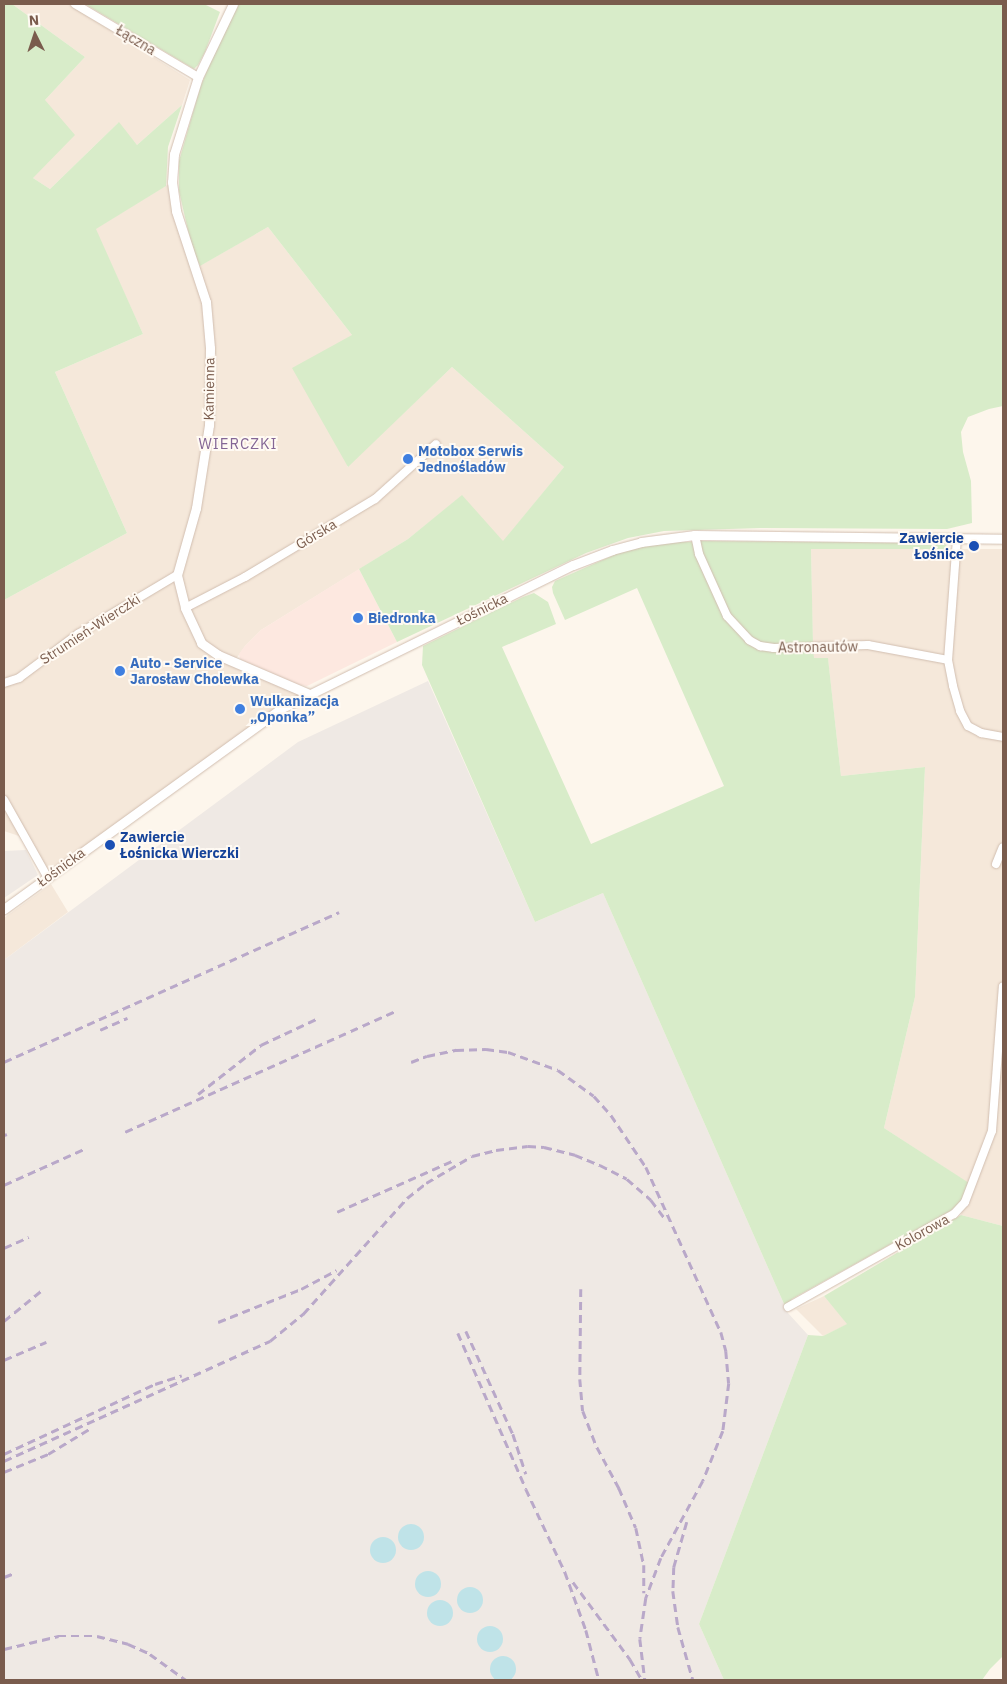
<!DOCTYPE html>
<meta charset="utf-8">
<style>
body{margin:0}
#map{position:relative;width:1007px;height:1684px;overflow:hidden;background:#fdf6ec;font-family:"IBM Plex Sans",sans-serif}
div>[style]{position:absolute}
.residential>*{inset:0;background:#f5e8da}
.commercial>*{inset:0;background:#fde8e0}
.industrial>*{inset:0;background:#efe9e4}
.green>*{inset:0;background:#d8ecc9}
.water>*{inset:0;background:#bfe3e8}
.round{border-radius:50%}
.roads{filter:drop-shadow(0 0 1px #d1beb0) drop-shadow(0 0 1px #d1beb0)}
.minor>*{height:8px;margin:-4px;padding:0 4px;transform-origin:4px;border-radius:4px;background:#fff}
.tertiary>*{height:9px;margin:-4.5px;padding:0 4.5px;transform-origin:4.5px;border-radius:4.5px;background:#fff}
.rail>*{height:2.5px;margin-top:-1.25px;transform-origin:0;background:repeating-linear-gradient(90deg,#b9a8c9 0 8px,transparent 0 13px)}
.dots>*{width:14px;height:14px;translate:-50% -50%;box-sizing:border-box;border:2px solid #fffaf3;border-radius:50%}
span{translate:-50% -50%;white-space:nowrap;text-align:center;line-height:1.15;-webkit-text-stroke:4px #fffaf3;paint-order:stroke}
.street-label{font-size:14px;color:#7a5c4d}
.shop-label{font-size:14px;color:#366cbe;font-weight:700}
.left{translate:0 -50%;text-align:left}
.transit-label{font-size:14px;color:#164399;font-weight:700}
.right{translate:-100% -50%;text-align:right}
.neighbourhood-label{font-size:15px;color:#846695;letter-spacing:1px}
.frame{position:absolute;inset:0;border:5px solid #7a5c4d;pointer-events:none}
.north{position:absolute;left:10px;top:10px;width:50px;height:50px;-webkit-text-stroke:4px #fffaf3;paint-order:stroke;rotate:356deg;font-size:14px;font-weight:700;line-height:20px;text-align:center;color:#7a5c4d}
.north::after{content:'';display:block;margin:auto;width:18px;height:22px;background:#7a5c4d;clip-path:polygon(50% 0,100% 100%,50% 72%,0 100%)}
</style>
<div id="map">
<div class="residential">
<i style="clip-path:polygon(12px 4px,68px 4px,190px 80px,182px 105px,137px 145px,118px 123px,50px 189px,33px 178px,45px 100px,85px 57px)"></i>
<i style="clip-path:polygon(172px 182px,194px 269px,268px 227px,352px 335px,347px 467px,452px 367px,564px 467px,503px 542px,462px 496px,408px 539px,261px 630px,245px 646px,234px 662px,309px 694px,48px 878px,19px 836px,4px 831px,4px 600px,127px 533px,55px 372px,143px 334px,95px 229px)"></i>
<i style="clip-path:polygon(811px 549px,1003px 549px,1003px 1226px,961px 1215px,968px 1183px,884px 1128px,915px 997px,925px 767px,841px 776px,828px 659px,813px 658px)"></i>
<i style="clip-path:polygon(51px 884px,68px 912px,4px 960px,4px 918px)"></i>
<i style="clip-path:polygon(824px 1296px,848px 1324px,823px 1336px,796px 1309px)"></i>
</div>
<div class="commercial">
<i style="clip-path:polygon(359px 569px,397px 642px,307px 686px,295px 684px,245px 664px,240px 659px,239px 654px,245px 646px,261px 630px)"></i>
</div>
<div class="industrial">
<i style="clip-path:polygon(428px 681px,535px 922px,603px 893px,788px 1313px,808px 1335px,699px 1624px,724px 1680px,4px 1680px,4px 960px,298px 742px)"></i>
<i style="clip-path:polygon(26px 850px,38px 875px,4px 898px,4px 851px)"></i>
</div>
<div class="green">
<i style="clip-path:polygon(4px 4px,12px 4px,85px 57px,45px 100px,75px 135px,33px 178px,50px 189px,119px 122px,137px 145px,182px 105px,168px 147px,166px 186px,96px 229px,143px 334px,55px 372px,127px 533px,4px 600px)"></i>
<i style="clip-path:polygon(85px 4px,204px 4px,220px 12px,205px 52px,198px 65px,194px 69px)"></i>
<i style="clip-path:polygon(239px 4px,1003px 4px,1003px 406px,989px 409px,968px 417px,961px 432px,963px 452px,971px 481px,972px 523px,947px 529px,761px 528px,664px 531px,628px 538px,586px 553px,397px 642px,359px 569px,408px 539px,462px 495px,503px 541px,564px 467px,452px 367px,348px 467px,292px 368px,352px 335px,268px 227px,200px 266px,192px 248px,179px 191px,179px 161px,200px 88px,215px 50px)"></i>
<i style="clip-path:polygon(700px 541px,943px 543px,951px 549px,811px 549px,813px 644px,777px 645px,758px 642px,748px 636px,728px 612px,703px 558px,698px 542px)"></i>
<i style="clip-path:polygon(679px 542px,692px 542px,724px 615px,730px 625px,749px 643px,813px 650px,814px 658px,828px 658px,841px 776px,925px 767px,915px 997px,884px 1128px,969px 1183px,961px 1201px,952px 1210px,792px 1299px,787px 1307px,788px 1313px,603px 893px,535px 922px,422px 665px,423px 646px,523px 597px,534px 593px,548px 602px,556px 624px,502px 647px,591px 844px,724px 786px,637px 588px,565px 620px,553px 593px,552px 587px,555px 581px,623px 551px,645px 545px)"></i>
<i style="clip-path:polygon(961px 1215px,1003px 1226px,1003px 1656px,990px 1669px,982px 1680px,724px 1680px,699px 1624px,808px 1335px,823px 1336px,847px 1324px,824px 1296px)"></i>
</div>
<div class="water">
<i class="round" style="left:398px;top:1524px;width:26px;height:26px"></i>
<i class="round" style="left:370px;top:1537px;width:26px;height:26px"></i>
<i class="round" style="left:415px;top:1571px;width:26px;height:26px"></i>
<i class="round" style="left:457px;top:1587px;width:26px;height:26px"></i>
<i class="round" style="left:427px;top:1600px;width:26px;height:26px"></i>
<i class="round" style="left:477px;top:1626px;width:26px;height:26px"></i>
<i class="round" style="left:490px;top:1656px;width:26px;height:26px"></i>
</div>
<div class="roads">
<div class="minor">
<i style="left:75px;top:4px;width:143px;rotate:30.7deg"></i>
<i style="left:695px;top:535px;width:19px;rotate:78deg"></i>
<i style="left:699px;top:554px;width:68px;rotate:65.7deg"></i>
<i style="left:727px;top:616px;width:33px;rotate:47deg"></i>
<i style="left:749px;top:640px;width:13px;rotate:29deg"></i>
<i style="left:760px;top:646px;width:14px;rotate:8deg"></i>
<i style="left:774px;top:648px;width:94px;rotate:-1.8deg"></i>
<i style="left:868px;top:645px;width:81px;rotate:10.6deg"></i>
<i style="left:957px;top:538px;width:122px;rotate:94.2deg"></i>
<i style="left:948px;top:660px;width:26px;rotate:79deg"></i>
<i style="left:953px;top:686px;width:26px;rotate:74deg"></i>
<i style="left:960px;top:711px;width:17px;rotate:62deg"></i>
<i style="left:968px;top:726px;width:15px;rotate:28deg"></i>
<i style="left:981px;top:733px;width:22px;rotate:10deg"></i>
<i style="left:185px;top:608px;width:68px;rotate:-27.3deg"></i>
<i style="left:245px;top:577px;width:152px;rotate:-31deg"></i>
<i style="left:375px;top:499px;width:82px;rotate:-42deg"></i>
<i style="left:4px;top:683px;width:16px;rotate:-18deg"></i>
<i style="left:19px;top:678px;width:74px;rotate:-36.7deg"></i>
<i style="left:78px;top:634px;width:115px;rotate:-30.8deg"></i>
<i style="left:4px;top:800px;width:90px;rotate:60.6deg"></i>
<i style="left:996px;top:864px;width:18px;rotate:-68deg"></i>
<i style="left:788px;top:1307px;width:190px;rotate:-29.3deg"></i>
<i style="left:954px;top:1214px;width:16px;rotate:-47deg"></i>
<i style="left:965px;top:1202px;width:76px;rotate:-69.2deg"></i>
<i style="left:992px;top:1131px;width:145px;rotate:-85.7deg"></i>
</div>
<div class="tertiary">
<i style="left:233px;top:4px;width:81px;rotate:115.6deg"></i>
<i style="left:198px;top:77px;width:81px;rotate:107.3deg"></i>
<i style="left:174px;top:154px;width:28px;rotate:94deg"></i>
<i style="left:172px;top:182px;width:29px;rotate:82deg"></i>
<i style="left:176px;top:211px;width:96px;rotate:71.8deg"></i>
<i style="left:206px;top:302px;width:46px;rotate:85deg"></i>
<i style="left:210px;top:348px;width:77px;rotate:90.7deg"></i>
<i style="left:209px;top:425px;width:84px;rotate:98.9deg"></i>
<i style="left:196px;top:508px;width:70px;rotate:105.8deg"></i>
<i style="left:177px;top:575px;width:34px;rotate:76deg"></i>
<i style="left:185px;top:608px;width:38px;rotate:65deg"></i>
<i style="left:201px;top:643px;width:21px;rotate:35deg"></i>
<i style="left:218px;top:655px;width:99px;rotate:23.2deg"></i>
<i style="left:4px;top:909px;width:341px;rotate:-35.9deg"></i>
<i style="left:280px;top:709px;width:326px;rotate:-26.2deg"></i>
<i style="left:573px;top:565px;width:42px;rotate:-21deg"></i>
<i style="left:612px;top:550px;width:30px;rotate:-15deg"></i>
<i style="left:641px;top:542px;width:54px;rotate:-7.4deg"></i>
<i style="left:695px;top:535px;width:308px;rotate:0.7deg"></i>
</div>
</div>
<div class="rail">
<i style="left:100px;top:1030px;width:30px;rotate:-24deg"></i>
<i style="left:4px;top:1062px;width:367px;rotate:-24.1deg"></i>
<i style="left:411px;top:1062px;width:17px;rotate:-21deg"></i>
<i style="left:427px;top:1056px;width:30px;rotate:-12deg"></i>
<i style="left:456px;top:1050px;width:30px;rotate:-2deg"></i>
<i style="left:486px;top:1049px;width:22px;rotate:8deg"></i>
<i style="left:508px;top:1052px;width:53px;rotate:19.8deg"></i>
<i style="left:558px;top:1070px;width:44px;rotate:35.8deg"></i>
<i style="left:594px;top:1096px;width:25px;rotate:48deg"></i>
<i style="left:611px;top:1115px;width:63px;rotate:56.1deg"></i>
<i style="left:646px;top:1167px;width:181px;rotate:65.6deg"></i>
<i style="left:721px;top:1332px;width:20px;rotate:75deg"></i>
<i style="left:726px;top:1351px;width:32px;rotate:85deg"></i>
<i style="left:729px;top:1383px;width:48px;rotate:97.1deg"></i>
<i style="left:723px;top:1431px;width:54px;rotate:111.8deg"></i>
<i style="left:703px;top:1481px;width:88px;rotate:118.6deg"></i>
<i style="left:661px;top:1558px;width:43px;rotate:110.6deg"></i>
<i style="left:646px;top:1598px;width:41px;rotate:98.3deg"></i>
<i style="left:640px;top:1639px;width:41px;rotate:83deg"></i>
<i style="left:198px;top:1094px;width:80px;rotate:-37.9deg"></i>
<i style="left:261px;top:1045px;width:63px;rotate:-25.3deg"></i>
<i style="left:125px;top:1132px;width:296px;rotate:-24.1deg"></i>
<i style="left:4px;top:1135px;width:3px;rotate:-18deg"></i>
<i style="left:4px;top:1185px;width:88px;rotate:-24.2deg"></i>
<i style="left:337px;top:1212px;width:126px;rotate:-23.9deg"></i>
<i style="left:4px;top:1248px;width:27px;rotate:-24deg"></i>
<i style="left:581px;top:1289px;width:90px;rotate:90.6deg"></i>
<i style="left:580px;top:1379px;width:32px;rotate:85deg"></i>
<i style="left:583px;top:1411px;width:39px;rotate:69deg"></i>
<i style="left:597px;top:1447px;width:47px;rotate:61.8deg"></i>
<i style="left:619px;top:1488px;width:43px;rotate:67deg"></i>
<i style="left:636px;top:1528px;width:38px;rotate:78deg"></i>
<i style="left:644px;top:1565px;width:28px;rotate:90deg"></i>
<i style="left:4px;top:1321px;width:49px;rotate:-39.2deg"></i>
<i style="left:218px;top:1322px;width:89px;rotate:-21.7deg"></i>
<i style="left:301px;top:1289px;width:40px;rotate:-28deg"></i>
<i style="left:466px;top:1331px;width:113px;rotate:65.5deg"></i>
<i style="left:513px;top:1434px;width:42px;rotate:72deg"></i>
<i style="left:458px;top:1333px;width:170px;rotate:66.4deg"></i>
<i style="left:526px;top:1489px;width:92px;rotate:64.8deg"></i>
<i style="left:565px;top:1572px;width:62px;rotate:70.1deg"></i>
<i style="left:586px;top:1630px;width:52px;rotate:75.4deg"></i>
<i style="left:4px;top:1360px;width:46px;rotate:-23.2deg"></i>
<i style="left:4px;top:1454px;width:166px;rotate:-24.9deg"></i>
<i style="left:155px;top:1384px;width:28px;rotate:-18deg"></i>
<i style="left:4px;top:1461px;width:292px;rotate:-24.3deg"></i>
<i style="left:270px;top:1341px;width:43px;rotate:-39.3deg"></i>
<i style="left:303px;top:1314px;width:156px;rotate:-48.1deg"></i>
<i style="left:407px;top:1198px;width:24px;rotate:-38deg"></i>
<i style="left:426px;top:1183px;width:53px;rotate:-30.4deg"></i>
<i style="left:472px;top:1156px;width:25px;rotate:-14deg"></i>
<i style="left:496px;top:1150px;width:32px;rotate:-7deg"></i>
<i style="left:528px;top:1146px;width:16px;rotate:4deg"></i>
<i style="left:544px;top:1147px;width:32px;rotate:14deg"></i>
<i style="left:575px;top:1155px;width:27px;rotate:22deg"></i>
<i style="left:600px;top:1165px;width:30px;rotate:27deg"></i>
<i style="left:627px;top:1179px;width:32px;rotate:41deg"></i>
<i style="left:651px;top:1200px;width:25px;rotate:53deg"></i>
<i style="left:4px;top:1472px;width:48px;rotate:-22.2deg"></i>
<i style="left:48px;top:1454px;width:50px;rotate:-31.2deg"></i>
<i style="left:687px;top:1522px;width:47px;rotate:106.1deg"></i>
<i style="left:674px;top:1567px;width:24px;rotate:92deg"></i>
<i style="left:673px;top:1591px;width:36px;rotate:82deg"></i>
<i style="left:678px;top:1627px;width:55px;rotate:74.2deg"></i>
<i style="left:4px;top:1577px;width:9px;rotate:-21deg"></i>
<i style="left:573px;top:1582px;width:96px;rotate:53.5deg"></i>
<i style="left:630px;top:1659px;width:24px;rotate:60deg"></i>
<i style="left:4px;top:1649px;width:56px;rotate:-13.5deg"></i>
<i style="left:58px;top:1636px;width:39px"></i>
<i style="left:97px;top:1636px;width:32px;rotate:14deg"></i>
<i style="left:128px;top:1644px;width:24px;rotate:24deg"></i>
<i style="left:150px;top:1654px;width:44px;rotate:35.8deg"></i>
</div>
<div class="dots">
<i style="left:408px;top:459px;background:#3f7fe0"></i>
<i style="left:974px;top:546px;background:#1a4fb4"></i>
<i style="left:358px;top:618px;background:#3f7fe0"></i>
<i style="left:120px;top:671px;background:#3f7fe0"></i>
<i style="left:240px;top:709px;background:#3f7fe0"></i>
<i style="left:110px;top:845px;background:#1a4fb4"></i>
</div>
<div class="street-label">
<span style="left:136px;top:40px;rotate:31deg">Łączna</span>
<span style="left:209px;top:389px;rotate:-89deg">Kamienna</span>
<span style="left:316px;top:534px;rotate:-31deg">Górska</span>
<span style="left:482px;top:609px;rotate:-26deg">Łośnicka</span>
<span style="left:90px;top:629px;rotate:-33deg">Strumień-Wierczki</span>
<span style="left:818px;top:647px;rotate:-1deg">Astronautów</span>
<span style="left:61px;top:867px;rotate:-36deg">Łośnicka</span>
<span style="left:922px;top:1232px;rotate:-29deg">Kolorowa</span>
</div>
<div class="shop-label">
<span class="left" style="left:418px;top:459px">Motobox Serwis<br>Jednośladów</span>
<span class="left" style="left:368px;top:618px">Biedronka</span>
<span class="left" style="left:130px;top:671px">Auto - Service<br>Jarosław Cholewka</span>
<span class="left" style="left:250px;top:709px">Wulkanizacja<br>„Oponka”</span>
</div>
<div class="transit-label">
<span class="right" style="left:964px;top:546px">Zawiercie<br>Łośnice</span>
<span class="left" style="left:120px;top:845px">Zawiercie<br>Łośnicka Wierczki</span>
</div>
<div class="neighbourhood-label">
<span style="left:238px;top:444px">WIERCZKI</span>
</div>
<div class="frame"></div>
<div class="north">N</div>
</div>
